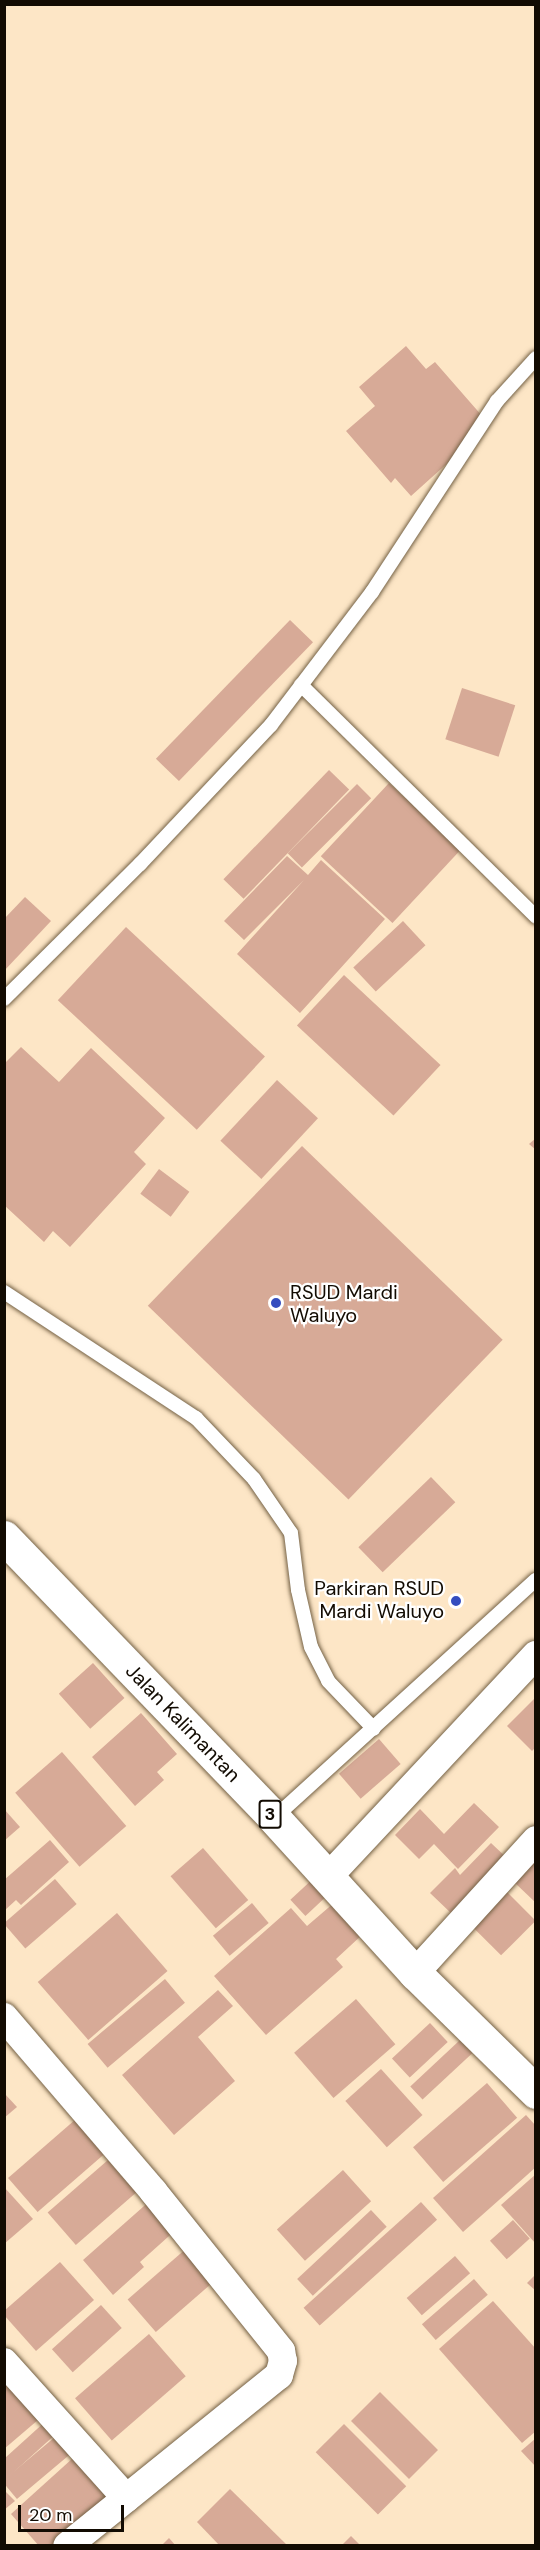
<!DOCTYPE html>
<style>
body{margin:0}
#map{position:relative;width:540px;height:2550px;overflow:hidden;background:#fde6c6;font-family:"DM Sans",sans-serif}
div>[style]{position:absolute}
.building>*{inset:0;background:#d7aa97;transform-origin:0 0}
.roads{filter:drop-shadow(0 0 2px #746145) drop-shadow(0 0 2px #746145)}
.service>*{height:14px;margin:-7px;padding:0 7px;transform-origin:7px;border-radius:7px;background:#fff}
.minor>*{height:28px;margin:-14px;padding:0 14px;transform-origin:14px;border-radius:14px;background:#fff}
.trunk>*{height:33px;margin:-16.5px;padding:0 16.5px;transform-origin:16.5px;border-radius:16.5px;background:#fff}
.dots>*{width:16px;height:16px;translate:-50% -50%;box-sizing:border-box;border:3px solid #fff;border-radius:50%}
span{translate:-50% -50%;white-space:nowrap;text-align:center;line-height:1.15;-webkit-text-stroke:4.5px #fff;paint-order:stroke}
.shield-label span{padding:2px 4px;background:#fff;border:2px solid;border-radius:4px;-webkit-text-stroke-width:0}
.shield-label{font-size:18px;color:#120b02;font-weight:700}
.poi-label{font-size:20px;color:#120b02}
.left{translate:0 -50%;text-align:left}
.right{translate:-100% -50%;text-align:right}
.street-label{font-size:20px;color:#120b02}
.frame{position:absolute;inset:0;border:6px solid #120b02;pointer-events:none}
.scale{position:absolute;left:18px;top:2505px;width:106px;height:27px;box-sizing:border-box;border:3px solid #120b02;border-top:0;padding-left:8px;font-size:18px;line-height:21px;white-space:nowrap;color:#120b02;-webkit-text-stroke:4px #fff;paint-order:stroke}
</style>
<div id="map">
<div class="building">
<i style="clip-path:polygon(406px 346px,426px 369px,435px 362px,490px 425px,411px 496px,395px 478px,391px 483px,346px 431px,375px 406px,359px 387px)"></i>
<i style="left:290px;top:620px;width:32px;height:193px;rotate:44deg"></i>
<i style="left:462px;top:688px;width:56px;height:54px;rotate:18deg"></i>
<i style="left:329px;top:770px;width:28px;height:152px;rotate:44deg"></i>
<i style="left:389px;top:783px;width:98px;height:100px;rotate:43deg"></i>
<i style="left:357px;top:784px;width:20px;height:98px;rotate:45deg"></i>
<i style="clip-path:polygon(287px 856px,308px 875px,321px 860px,385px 919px,300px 1013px,237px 954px,304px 880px,244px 940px,224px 921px)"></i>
<i style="clip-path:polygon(25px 897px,51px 921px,4px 971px,4px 919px)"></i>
<i style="left:403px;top:921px;width:33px;height:68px;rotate:47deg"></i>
<i style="left:126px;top:927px;width:190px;height:100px;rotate:43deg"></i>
<i style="left:344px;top:975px;width:132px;height:69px;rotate:43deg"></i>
<i style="clip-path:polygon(21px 1047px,59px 1082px,91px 1048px,165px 1118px,134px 1152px,146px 1164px,70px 1247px,53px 1231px,44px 1242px,4px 1205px,4px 1064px)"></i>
<i style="left:277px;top:1080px;width:56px;height:83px;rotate:43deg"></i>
<i style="clip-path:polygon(536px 1138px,536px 1150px,529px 1144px)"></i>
<i style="left:302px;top:1146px;width:279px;height:222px;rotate:44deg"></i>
<i style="left:159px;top:1169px;width:38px;height:31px;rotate:37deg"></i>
<i style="left:431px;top:1477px;width:35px;height:101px;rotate:46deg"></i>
<i style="left:93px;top:1663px;width:47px;height:46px;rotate:48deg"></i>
<i style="clip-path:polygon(536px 1697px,536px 1747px,532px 1751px,507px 1726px)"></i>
<i style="clip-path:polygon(141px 1713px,177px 1754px,157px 1772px,164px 1780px,135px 1806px,92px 1757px)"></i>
<i style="left:379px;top:1739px;width:33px;height:53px;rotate:49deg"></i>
<i style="left:62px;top:1752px;width:98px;height:62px;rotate:49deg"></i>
<i style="clip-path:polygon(474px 1803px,499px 1827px,458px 1869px,434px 1844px,419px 1859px,395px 1835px,420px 1809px,444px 1834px)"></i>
<i style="clip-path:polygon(4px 1809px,20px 1827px,4px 1841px)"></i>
<i style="clip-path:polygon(50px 1840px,69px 1862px,21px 1905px,16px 1900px,4px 1911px,4px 1880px)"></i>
<i style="clip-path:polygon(491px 1843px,508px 1859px,453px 1915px,430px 1893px,455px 1868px,460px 1875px)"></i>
<i style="left:203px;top:1848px;width:69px;height:43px;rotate:49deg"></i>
<i style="clip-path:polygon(536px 1860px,536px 1903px,514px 1882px)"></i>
<i style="left:316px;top:1876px;width:22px;height:35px;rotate:47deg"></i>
<i style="left:55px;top:1879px;width:33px;height:68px;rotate:49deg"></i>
<i style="left:506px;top:1891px;width:42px;height:49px;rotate:45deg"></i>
<i style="clip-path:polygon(335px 1902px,363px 1934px,336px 1959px,343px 1967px,266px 2035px,214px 1976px,291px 1908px,307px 1926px)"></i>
<i style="left:252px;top:1903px;width:26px;height:51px;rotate:50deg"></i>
<i style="left:117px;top:1913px;width:77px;height:105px;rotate:49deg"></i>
<i style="left:165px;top:1979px;width:31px;height:101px;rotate:50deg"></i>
<i style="clip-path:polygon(218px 1990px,233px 2006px,198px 2037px,235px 2081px,174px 2135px,122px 2075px)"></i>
<i style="left:356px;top:1999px;width:60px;height:82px;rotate:49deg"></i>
<i style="left:430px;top:2023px;width:26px;height:52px;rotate:47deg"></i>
<i style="left:460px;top:2040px;width:18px;height:68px;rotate:47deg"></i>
<i style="left:381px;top:2069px;width:62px;height:48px;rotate:48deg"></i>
<i style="left:487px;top:2083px;width:46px;height:98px;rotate:49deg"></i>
<i style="clip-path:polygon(4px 2093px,17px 2107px,4px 2118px)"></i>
<i style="clip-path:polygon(526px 2115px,536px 2126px,536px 2167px,463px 2232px,433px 2198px)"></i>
<i style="left:76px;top:2119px;width:45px;height:90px;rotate:49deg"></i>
<i style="left:108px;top:2160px;width:43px;height:80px;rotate:49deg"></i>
<i style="left:343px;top:2170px;width:42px;height:89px;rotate:48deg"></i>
<i style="clip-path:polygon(536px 2174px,536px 2244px,501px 2205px)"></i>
<i style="clip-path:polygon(4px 2187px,33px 2219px,4px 2244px)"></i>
<i style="clip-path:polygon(152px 2199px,178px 2228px,140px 2262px,144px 2267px,113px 2295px,83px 2260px)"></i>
<i style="left:421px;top:2202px;width:24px;height:158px;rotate:48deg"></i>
<i style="left:371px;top:2210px;width:23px;height:101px;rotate:47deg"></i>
<i style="left:513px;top:2220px;width:25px;height:31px;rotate:48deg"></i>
<i style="left:188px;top:2247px;width:43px;height:80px;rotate:49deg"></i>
<i style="left:455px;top:2256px;width:23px;height:64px;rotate:49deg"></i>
<i style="clip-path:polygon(60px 2262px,94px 2300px,36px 2351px,4px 2315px,4px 2311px)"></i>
<i style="clip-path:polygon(536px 2274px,536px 2291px,527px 2283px)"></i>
<i style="left:474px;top:2279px;width:21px;height:69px;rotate:49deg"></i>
<i style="clip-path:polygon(493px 2301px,536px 2349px,536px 2431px,522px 2443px,439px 2349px)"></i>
<i style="left:101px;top:2305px;width:31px;height:66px;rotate:48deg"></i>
<i style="left:149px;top:2334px;width:56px;height:98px;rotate:49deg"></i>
<i style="clip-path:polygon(6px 2383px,38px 2420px,4px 2449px,4px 2384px)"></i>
<i style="left:380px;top:2392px;width:82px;height:41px;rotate:45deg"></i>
<i style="clip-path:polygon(47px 2420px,57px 2433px,5px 2480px,5px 2458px)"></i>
<i style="left:344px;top:2424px;width:88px;height:40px;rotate:45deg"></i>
<i style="left:55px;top:2437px;width:23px;height:69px;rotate:50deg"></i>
<i style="clip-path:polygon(536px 2438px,536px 2467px,521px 2451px)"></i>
<i style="clip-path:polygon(73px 2458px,111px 2501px,61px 2546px,39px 2546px,11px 2514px)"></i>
<i style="clip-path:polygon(230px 2489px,288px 2546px,220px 2546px,197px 2522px)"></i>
<i style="clip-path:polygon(4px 2490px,15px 2501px,4px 2510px)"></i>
<i style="clip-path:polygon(351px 2536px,361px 2546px,341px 2546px)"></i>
<i style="clip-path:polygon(169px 2538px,176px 2546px,161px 2546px)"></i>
</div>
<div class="roads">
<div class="service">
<i style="left:301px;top:685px;width:330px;rotate:44.6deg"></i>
<i style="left:4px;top:999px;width:192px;rotate:-44.8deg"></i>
<i style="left:140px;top:864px;width:191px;rotate:-46.7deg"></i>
<i style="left:271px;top:725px;width:167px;rotate:-52.8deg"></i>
<i style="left:372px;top:592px;width:228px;rotate:-56.8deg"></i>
<i style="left:497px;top:401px;width:58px;rotate:-47.8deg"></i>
<i style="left:4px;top:1292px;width:230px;rotate:33.3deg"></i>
<i style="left:196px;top:1418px;width:84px;rotate:46.4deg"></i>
<i style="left:254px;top:1479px;width:65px;rotate:55.6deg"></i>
<i style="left:291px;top:1533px;width:57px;rotate:83deg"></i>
<i style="left:298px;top:1590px;width:58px;rotate:77.2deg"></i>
<i style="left:311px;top:1647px;width:38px;rotate:63deg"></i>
<i style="left:328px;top:1681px;width:66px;rotate:46.2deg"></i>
<i style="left:274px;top:1818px;width:354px;rotate:-42.3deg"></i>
</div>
<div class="minor">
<i style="left:328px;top:1877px;width:304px;rotate:-46.9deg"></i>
<i style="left:415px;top:1973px;width:180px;rotate:-47.7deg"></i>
<i style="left:4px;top:2017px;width:229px;rotate:49.4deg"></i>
<i style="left:153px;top:2191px;width:205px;rotate:51.3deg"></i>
<i style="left:281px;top:2351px;width:10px;rotate:79deg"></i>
<i style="left:283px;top:2361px;width:15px;rotate:106deg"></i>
<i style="left:279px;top:2375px;width:272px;rotate:141.1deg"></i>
<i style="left:4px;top:2362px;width:183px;rotate:48.1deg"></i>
</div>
<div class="trunk">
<i style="left:4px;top:1537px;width:390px;rotate:46.1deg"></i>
<i style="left:274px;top:1818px;width:210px;rotate:47.7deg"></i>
<i style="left:415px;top:1973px;width:170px;rotate:44.5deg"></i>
</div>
</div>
<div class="dots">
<i style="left:276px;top:1303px;background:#344dbf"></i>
<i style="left:456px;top:1601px;background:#344dbf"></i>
</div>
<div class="shield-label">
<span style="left:270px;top:1814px">3</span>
</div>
<div class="poi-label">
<span class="left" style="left:290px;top:1304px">RSUD Mardi<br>Waluyo</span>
<span class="right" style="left:444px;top:1600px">Parkiran RSUD<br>Mardi Waluyo</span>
</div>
<div class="street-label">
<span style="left:183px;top:1723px;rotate:46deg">Jalan Kalimantan</span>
</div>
<div class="frame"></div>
<div class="scale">20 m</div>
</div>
